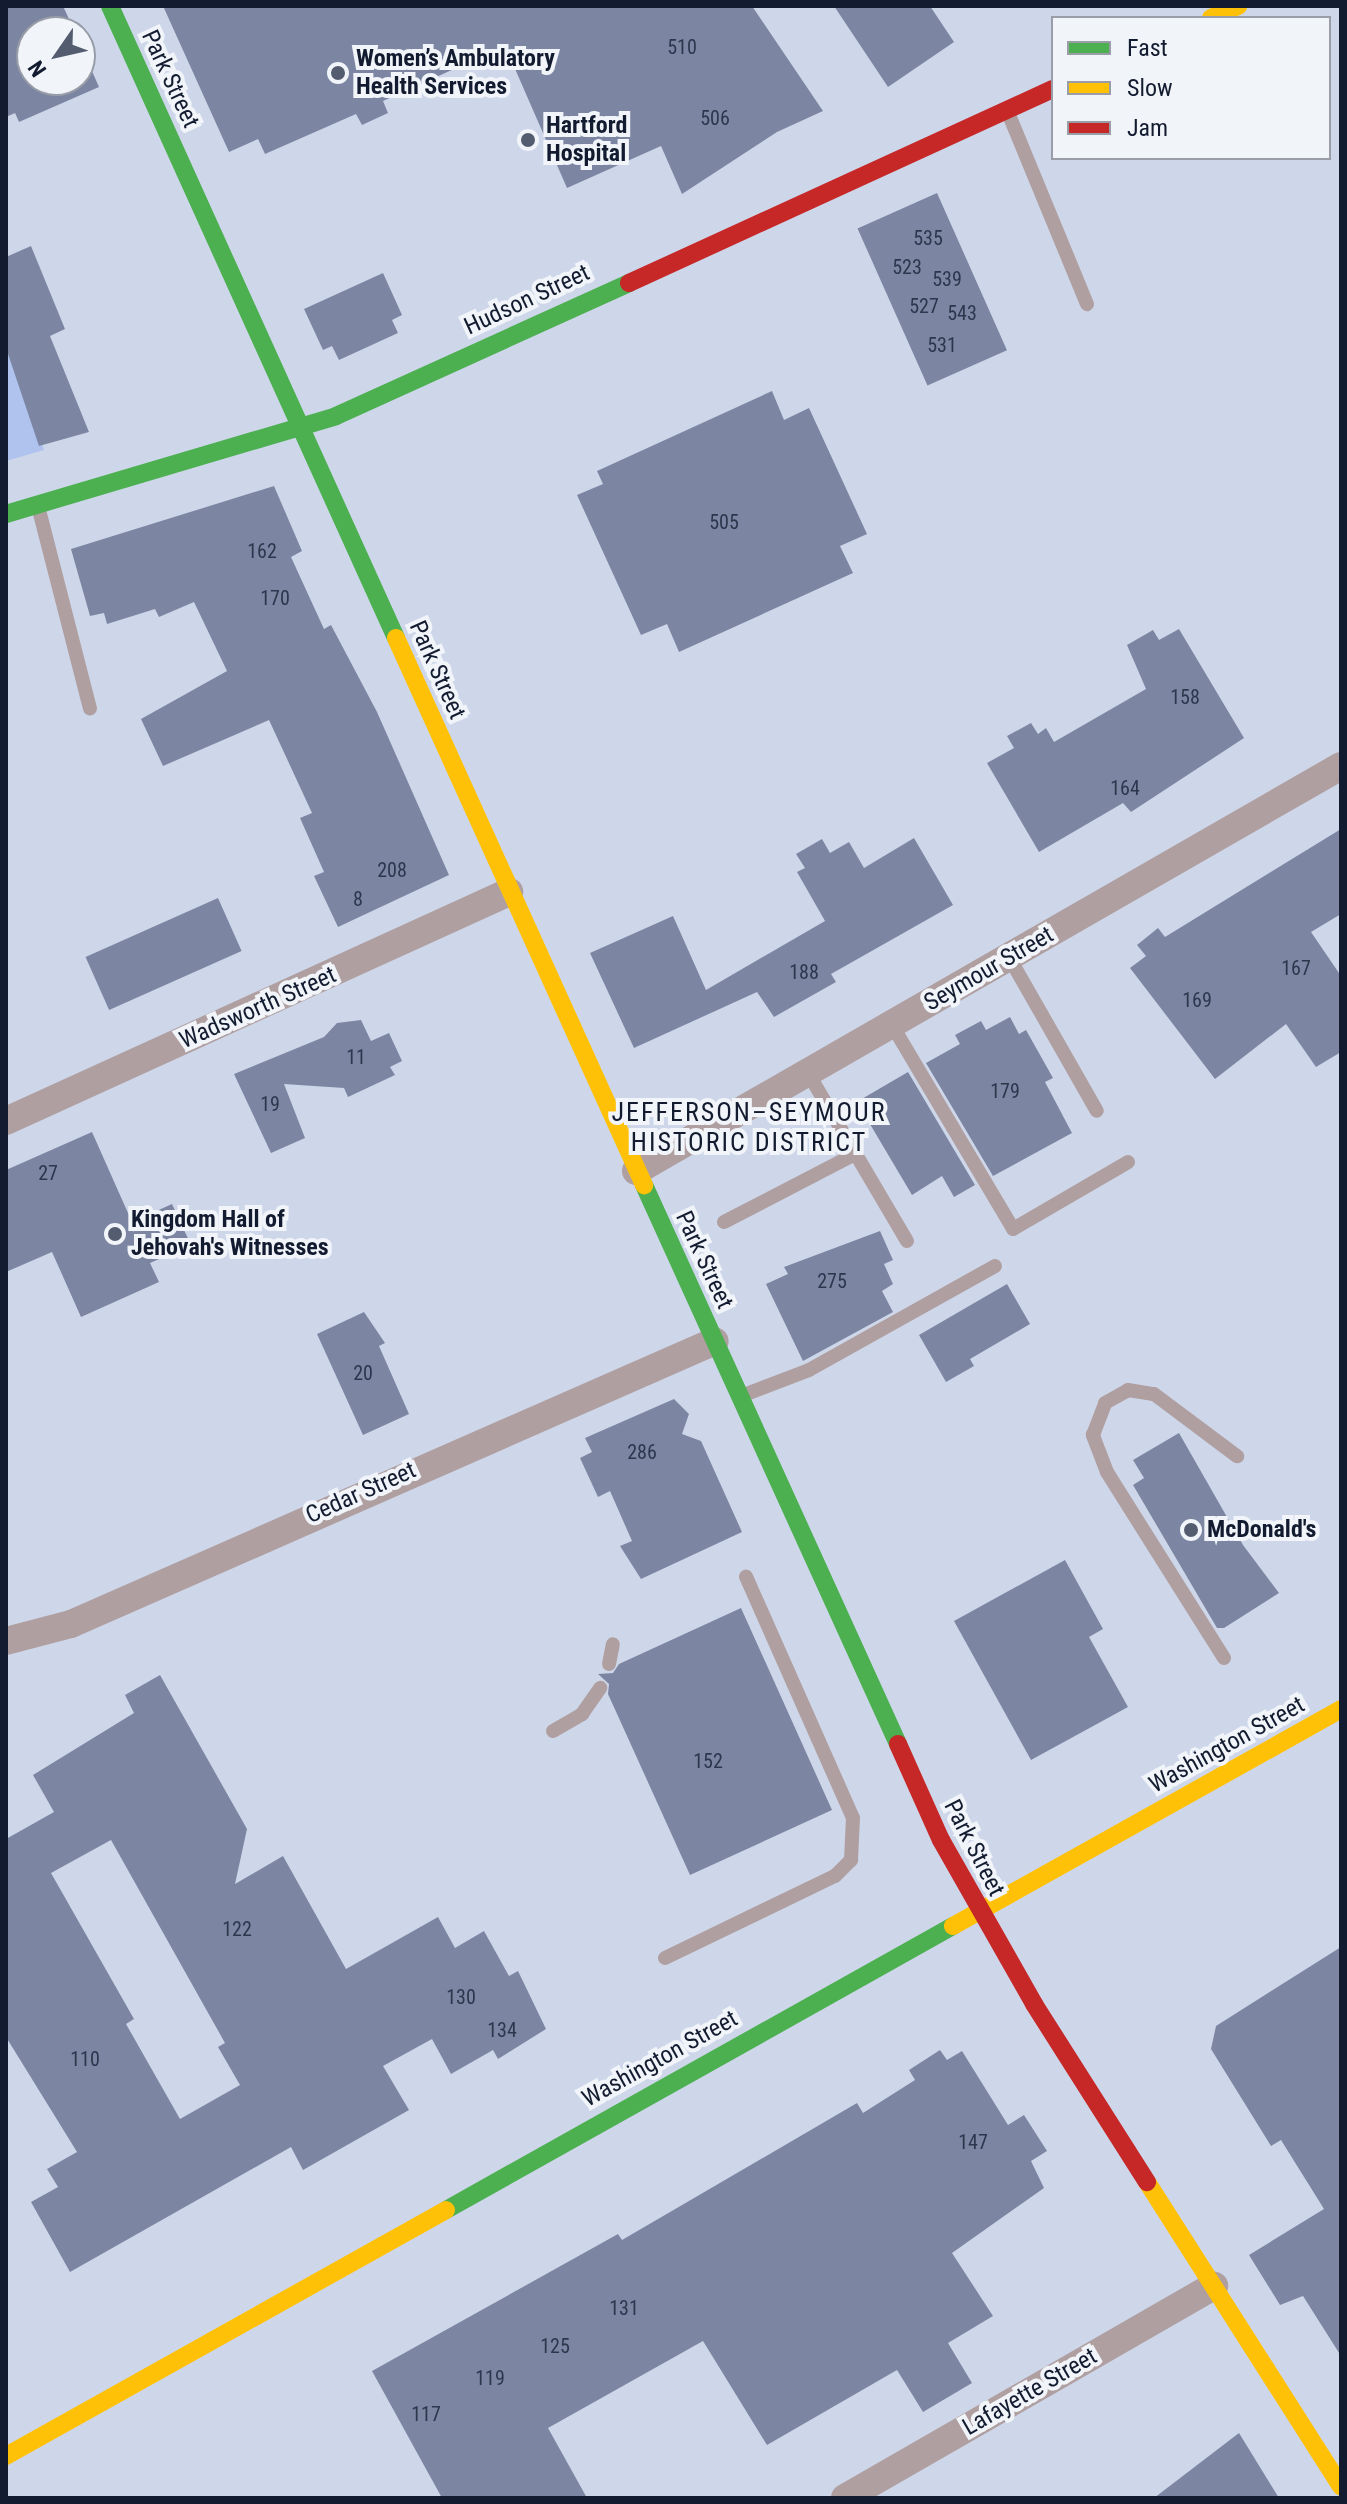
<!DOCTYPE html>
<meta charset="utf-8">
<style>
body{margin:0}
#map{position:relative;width:1347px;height:2504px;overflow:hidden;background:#ced7ea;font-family:"Roboto Condensed",sans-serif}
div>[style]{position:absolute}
.green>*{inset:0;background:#afc3ee}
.building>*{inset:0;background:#7c86a2;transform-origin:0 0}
.lane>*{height:14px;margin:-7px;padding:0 7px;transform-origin:7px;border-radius:7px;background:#af9fa0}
.street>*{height:28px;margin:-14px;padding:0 14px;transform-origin:14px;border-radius:14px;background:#af9fa0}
.fast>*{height:18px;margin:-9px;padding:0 9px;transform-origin:9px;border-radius:9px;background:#4caf50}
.slow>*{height:18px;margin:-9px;padding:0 9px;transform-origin:9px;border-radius:9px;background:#ffc107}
.jam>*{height:18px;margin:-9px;padding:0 9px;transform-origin:9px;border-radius:9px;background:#c62828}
.dots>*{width:22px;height:22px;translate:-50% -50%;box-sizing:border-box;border:4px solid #f1f4f9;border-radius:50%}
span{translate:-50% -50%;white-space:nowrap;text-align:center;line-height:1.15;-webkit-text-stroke:8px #f1f4f9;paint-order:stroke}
.number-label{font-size:20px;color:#2c364c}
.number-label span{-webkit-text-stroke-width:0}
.poi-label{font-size:24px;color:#121b2f;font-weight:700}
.left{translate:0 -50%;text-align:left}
.street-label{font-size:24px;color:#121b2f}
.neighbourhood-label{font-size:26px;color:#121b2f;letter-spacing:2px}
.frame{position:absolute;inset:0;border:8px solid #121b2f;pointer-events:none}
.legend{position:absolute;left:1051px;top:16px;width:280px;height:144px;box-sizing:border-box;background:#f1f4f9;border:2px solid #989da8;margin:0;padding:10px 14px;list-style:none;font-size:24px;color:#121b2f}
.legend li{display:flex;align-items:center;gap:16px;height:40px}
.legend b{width:40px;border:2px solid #989da8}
.north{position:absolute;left:16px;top:16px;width:80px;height:80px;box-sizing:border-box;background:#f1f4f9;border:2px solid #989da8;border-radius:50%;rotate:236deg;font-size:22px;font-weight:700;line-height:32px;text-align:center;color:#121b2f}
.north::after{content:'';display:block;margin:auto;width:28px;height:36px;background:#545d70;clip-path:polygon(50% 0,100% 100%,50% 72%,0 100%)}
</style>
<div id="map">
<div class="green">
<i style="clip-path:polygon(12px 352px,44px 450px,6px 461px,6px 355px)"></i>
</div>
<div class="building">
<i style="clip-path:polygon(6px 6px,63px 6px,75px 32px,32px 32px,32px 80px,80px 80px,80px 44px,99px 87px,19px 122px,15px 113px,6px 117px)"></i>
<i style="clip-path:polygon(163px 6px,752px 6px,823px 111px,777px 132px,682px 194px,661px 146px,567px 188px,505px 46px,383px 101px,388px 113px,362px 125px,356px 114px,265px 154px,258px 139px,229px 152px)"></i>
<i style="clip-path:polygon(834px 6px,930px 6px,954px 42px,888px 87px)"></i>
<i style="left:937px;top:193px;width:172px;height:87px;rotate:66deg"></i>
<i style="clip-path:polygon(31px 246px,65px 329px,50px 336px,89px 432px,39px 446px,6px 348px,6px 257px)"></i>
<i style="clip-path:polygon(383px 273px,402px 315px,392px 320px,398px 333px,339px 360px,332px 346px,323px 350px,304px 309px)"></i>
<i style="clip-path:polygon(772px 391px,784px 420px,809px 408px,867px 534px,840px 546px,853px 573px,679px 652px,667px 624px,641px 635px,577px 495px,603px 484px,597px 471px)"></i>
<i style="clip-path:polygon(274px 486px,302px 551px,291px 557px,324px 629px,331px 625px,377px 712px,449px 875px,338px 927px,314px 876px,324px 872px,300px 818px,312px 813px,269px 720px,163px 766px,141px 719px,227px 671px,194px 602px,159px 617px,155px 609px,107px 624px,104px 613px,90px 616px,71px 549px)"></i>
<i style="clip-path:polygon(1179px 629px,1244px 738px,1131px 812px,1123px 803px,1039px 852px,987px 763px,1014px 748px,1007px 736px,1031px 723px,1038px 734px,1046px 728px,1054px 742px,1146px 689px,1127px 645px,1153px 630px,1159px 640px)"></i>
<i style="clip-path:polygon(1341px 829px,1341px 914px,1311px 932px,1341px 976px,1341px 1052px,1316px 1067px,1286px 1024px,1215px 1079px,1130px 968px,1146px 956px,1137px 945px,1158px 928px,1165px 937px)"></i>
<i style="clip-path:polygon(914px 838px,953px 905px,831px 974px,836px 982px,774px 1017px,757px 992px,634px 1048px,590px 953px,673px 916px,706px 990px,825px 921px,797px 872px,805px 868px,796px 854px,822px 839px,830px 853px,849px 842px,864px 868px)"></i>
<i style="left:218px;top:898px;width:58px;height:145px;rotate:66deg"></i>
<i style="clip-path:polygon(1010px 1017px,1019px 1034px,1026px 1030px,1053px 1078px,1045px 1082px,1072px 1133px,993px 1176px,926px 1063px,960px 1044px,955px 1035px,981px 1021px,986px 1030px)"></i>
<i style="clip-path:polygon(361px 1020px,371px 1041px,389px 1033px,402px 1061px,390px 1067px,395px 1075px,348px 1097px,344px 1088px,284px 1084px,305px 1138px,271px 1153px,234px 1074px,324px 1037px,337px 1023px)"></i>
<i style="clip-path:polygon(908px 1072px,975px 1185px,954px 1197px,942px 1176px,912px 1195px,864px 1114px,860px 1100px)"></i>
<i style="clip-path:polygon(92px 1132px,132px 1222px,172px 1204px,191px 1245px,150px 1263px,159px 1282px,81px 1317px,52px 1252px,6px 1272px,6px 1170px)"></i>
<i style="clip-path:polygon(880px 1231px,893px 1260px,884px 1264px,893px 1284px,882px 1291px,893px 1312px,803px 1361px,766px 1284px,788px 1274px,784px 1267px)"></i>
<i style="clip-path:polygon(1007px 1284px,1030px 1324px,970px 1359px,974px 1366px,946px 1382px,919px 1335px)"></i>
<i style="clip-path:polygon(364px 1312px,385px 1343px,379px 1346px,409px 1414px,363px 1435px,317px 1334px)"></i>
<i style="clip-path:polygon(674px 1399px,689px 1414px,682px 1434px,701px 1441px,742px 1532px,641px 1579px,620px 1546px,632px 1541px,610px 1491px,598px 1497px,580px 1458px,592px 1452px,585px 1438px)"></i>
<i style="clip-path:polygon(1179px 1433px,1243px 1545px,1279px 1593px,1224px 1628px,1217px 1628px,1133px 1485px,1144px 1478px,1133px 1460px)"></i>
<i style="clip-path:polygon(1065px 1560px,1103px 1629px,1089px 1637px,1128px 1707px,1031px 1760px,954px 1621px)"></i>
<i style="clip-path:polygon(741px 1608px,832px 1810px,690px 1875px,608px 1694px,609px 1684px,598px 1674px,613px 1673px,619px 1664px)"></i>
<i style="clip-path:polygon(evenodd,160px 1675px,247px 1829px,235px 1884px,283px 1856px,346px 1969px,438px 1917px,455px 1948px,484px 1931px,509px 1976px,518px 1971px,546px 2029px,498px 2059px,493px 2050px,451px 2074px,432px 2039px,383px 2066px,409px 2110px,303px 2170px,291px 2147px,70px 2272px,31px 2202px,58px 2187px,47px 2169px,77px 2152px,6px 2037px,6px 1839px,54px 1812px,33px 1775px,134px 1713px,125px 1695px,160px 1675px,111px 1840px,225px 2043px,218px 2047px,240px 2085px,180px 2119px,126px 2024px,134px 2019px,51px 1873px,111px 1840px)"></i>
<i style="clip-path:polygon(1341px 1947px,1341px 2356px,1303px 2296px,1280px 2305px,1249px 2255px,1324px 2209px,1281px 2140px,1271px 2146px,1211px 2049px,1216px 2026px)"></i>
<i style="clip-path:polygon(940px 2050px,947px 2060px,962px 2051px,1008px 2125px,1024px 2115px,1047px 2151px,1031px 2161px,1044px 2188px,952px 2253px,993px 2316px,948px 2343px,972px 2383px,923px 2412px,897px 2370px,767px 2445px,703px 2341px,548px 2428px,587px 2498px,442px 2498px,372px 2371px,618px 2234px,622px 2240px,857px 2103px,863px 2113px,915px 2080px,909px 2070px)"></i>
<i style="clip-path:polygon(1239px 2433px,1279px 2498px,1154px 2498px)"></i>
</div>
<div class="lane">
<i style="left:1007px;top:110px;width:210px;rotate:67.6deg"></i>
<i style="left:38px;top:506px;width:209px;rotate:75.6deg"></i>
<i style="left:1009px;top:957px;width:177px;rotate:60.3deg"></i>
<i style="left:892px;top:1025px;width:237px;rotate:59.3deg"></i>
<i style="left:1013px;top:1229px;width:133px;rotate:-30.2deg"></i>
<i style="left:808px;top:1073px;width:195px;rotate:59.5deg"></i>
<i style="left:724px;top:1222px;width:148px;rotate:-27.4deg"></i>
<i style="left:741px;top:1396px;width:73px;rotate:-20.9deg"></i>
<i style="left:809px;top:1370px;width:213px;rotate:-29.2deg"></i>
<i style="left:1224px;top:1658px;width:220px;rotate:-122.2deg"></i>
<i style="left:1107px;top:1472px;width:40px;rotate:-111deg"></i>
<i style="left:1093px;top:1435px;width:34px;rotate:-69deg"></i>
<i style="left:1105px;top:1403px;width:26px;rotate:-29deg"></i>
<i style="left:1128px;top:1390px;width:26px;rotate:9deg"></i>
<i style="left:1154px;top:1394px;width:104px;rotate:36.8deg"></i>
<i style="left:609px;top:1664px;width:20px;rotate:-79deg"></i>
<i style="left:553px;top:1731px;width:34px;rotate:-30deg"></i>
<i style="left:582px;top:1714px;width:32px;rotate:-55deg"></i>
<i style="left:665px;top:1958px;width:189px;rotate:-25.8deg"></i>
<i style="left:835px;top:1876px;width:23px;rotate:-45deg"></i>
<i style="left:851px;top:1860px;width:42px;rotate:-87.3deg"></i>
<i style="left:853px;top:1818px;width:264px;rotate:-113.9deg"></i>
</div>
<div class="street">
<i style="left:6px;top:1121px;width:553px;rotate:-24.48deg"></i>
<i style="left:636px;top:1171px;width:813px;rotate:-29.88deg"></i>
<i style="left:6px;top:1641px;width:67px;rotate:-14.7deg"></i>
<i style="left:71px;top:1624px;width:703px;rotate:-23.72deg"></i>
<i style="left:845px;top:2498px;width:426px;rotate:-29.9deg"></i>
</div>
<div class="fast">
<i style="left:110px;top:6px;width:694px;rotate:65.65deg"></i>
<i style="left:6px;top:514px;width:344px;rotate:-16.5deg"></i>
<i style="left:336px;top:416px;width:322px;rotate:-24.4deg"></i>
<i style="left:644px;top:1185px;width:614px;rotate:65.56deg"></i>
<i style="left:446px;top:2210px;width:581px;rotate:-29.26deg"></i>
</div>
<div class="slow">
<i style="left:1211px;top:18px;width:30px;rotate:-24deg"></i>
<i style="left:396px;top:638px;width:601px;rotate:65.61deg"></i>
<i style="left:953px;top:1926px;width:445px;rotate:-29.2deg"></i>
<i style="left:1147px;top:2182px;width:361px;rotate:57.5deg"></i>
<i style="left:6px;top:2456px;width:504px;rotate:-29.21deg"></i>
</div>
<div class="jam">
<i style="left:629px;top:283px;width:466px;rotate:-24.6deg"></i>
<i style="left:898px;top:1744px;width:105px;rotate:65.9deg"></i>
<i style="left:941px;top:1840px;width:189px;rotate:60.4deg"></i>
<i style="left:1034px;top:2004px;width:211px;rotate:57.6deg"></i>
</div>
<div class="dots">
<i style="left:338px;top:73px;background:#545d70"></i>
<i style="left:528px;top:140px;background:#545d70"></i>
<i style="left:115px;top:1234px;background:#545d70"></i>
<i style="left:1191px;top:1530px;background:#545d70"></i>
</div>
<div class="number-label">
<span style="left:682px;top:47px">510</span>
<span style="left:715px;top:118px">506</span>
<span style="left:928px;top:238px">535</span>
<span style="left:907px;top:267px">523</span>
<span style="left:947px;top:279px">539</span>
<span style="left:924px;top:306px">527</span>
<span style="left:962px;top:313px">543</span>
<span style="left:942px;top:345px">531</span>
<span style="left:724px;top:522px">505</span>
<span style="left:262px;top:551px">162</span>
<span style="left:275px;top:598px">170</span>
<span style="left:1185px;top:697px">158</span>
<span style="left:1125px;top:788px">164</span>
<span style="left:392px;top:870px">208</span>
<span style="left:358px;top:899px">8</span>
<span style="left:1296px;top:968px">167</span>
<span style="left:804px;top:972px">188</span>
<span style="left:1197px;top:1000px">169</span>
<span style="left:356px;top:1057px">11</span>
<span style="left:1005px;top:1091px">179</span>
<span style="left:270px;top:1104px">19</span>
<span style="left:48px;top:1173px">27</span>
<span style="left:832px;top:1281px">275</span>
<span style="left:363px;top:1373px">20</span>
<span style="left:642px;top:1452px">286</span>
<span style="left:708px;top:1761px">152</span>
<span style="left:237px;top:1929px">122</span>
<span style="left:461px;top:1997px">130</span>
<span style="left:502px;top:2030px">134</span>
<span style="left:85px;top:2059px">110</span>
<span style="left:973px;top:2142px">147</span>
<span style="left:624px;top:2308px">131</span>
<span style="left:555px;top:2346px">125</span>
<span style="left:490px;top:2378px">119</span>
<span style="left:426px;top:2414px">117</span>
</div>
<div class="poi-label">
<span class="left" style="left:356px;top:73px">Women’s Ambulatory<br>Health Services</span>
<span class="left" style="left:546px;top:140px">Hartford<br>Hospital</span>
<span class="left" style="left:131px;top:1234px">Kingdom Hall of<br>Jehovah's Witnesses</span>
<span class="left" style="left:1207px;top:1530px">McDonald's</span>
</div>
<div class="street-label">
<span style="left:170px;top:79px;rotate:65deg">Park Street</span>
<span style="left:527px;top:300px;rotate:-25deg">Hudson Street</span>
<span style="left:437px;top:670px;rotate:66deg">Park Street</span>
<span style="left:989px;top:969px;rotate:-30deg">Seymour Street</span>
<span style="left:258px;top:1008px;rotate:-24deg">Wadsworth Street</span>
<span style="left:704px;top:1260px;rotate:65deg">Park Street</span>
<span style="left:361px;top:1493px;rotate:-24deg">Cedar Street</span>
<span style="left:1227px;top:1745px;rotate:-29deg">Washington Street</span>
<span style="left:974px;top:1848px;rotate:63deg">Park Street</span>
<span style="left:660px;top:2059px;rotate:-29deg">Washington Street</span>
<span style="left:1030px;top:2392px;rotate:-30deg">Lafayette Street</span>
</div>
<div class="neighbourhood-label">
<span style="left:749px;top:1128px">JEFFERSON–SEYMOUR<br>HISTORIC DISTRICT</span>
</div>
<div class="frame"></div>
<ul class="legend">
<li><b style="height:10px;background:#4caf50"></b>Fast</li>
<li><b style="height:10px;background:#ffc107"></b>Slow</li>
<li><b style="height:10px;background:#c62828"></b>Jam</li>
</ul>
<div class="north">N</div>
</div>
